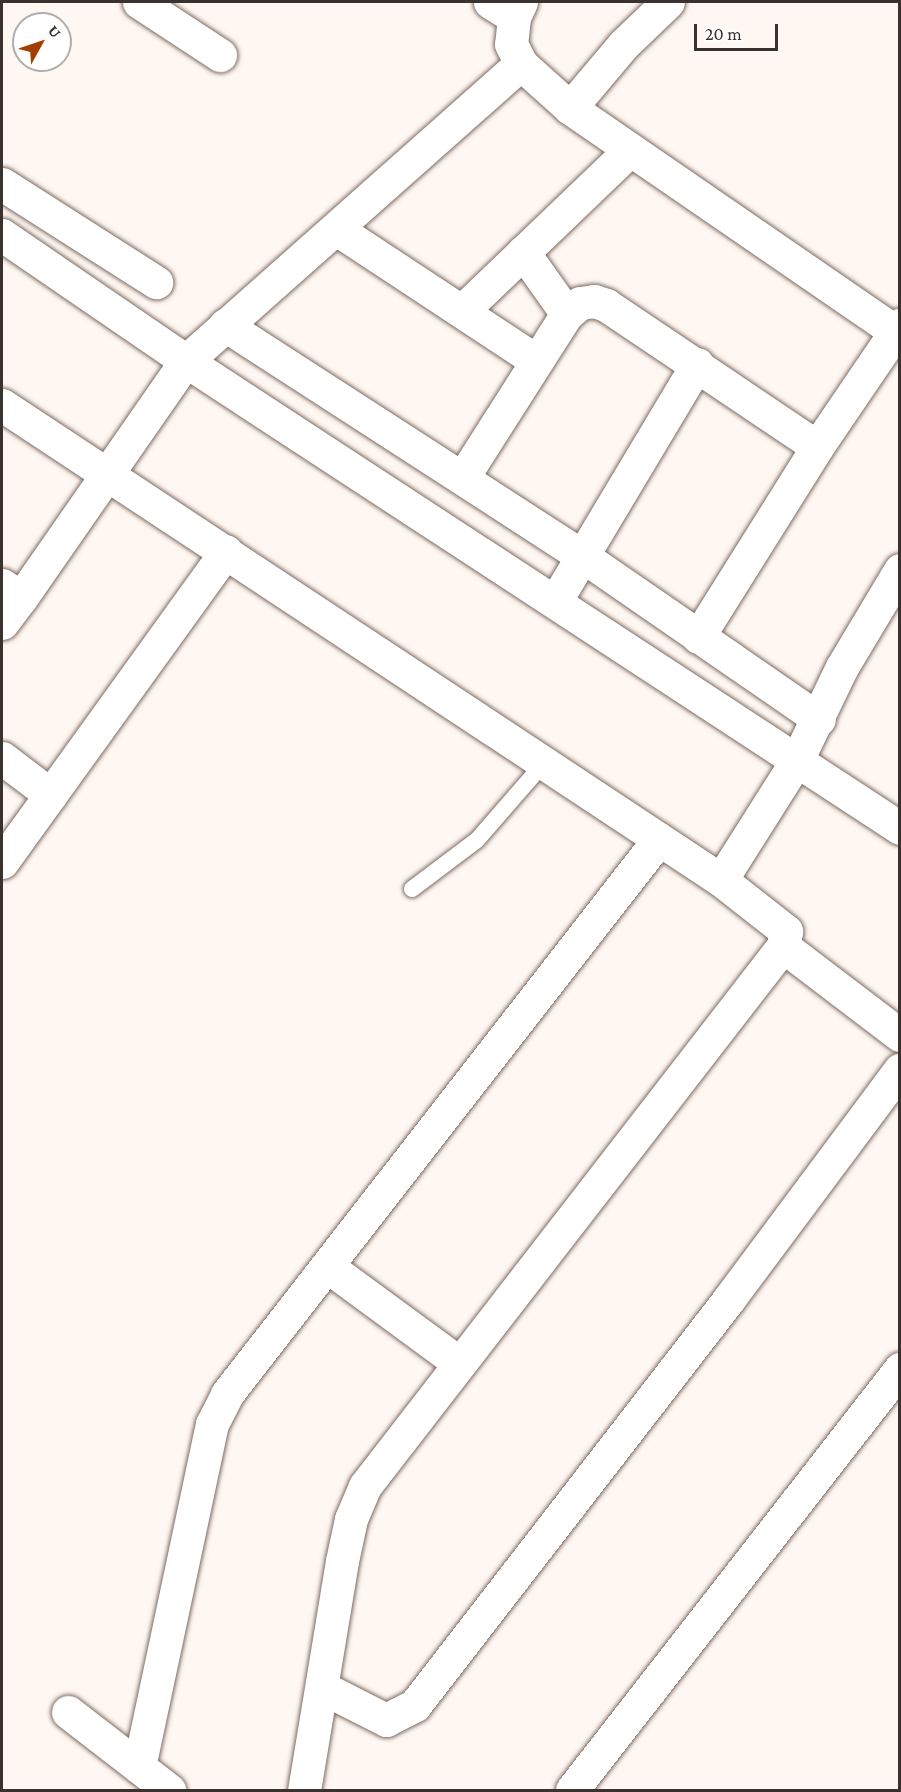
<!DOCTYPE html>
<style>
body{margin:0}
#map{position:relative;width:901px;height:1792px;overflow:hidden;background:#fff7f2;font-family:"Crimson Pro",serif}
div>[style]{position:absolute}
.roads{filter:drop-shadow(0 0 2px #7c6b61) drop-shadow(0 0 2px #7c6b61)}
.lane>*{height:16px;margin:-8px;padding:0 8px;transform-origin:8px;border-radius:8px;background:#fff}
.street>*{height:33px;margin:-16.5px;padding:0 16.5px;transform-origin:16.5px;border-radius:16.5px;background:#fff}
span{translate:-50% -50%;white-space:nowrap;text-align:center;line-height:1.15;-webkit-text-stroke:6px #fff;paint-order:stroke}
.frame{position:absolute;inset:0;border:3px solid #3a322e;pointer-events:none}
.north{position:absolute;left:12px;top:12px;width:60px;height:60px;box-sizing:border-box;background:#fff;border:2px solid #b0adab;border-radius:50%;rotate:50deg;font-size:16px;font-weight:700;line-height:24px;text-align:center;color:#3a322e}
.north::after{content:'';display:block;margin:auto;width:21px;height:27px;background:#a23f00;clip-path:polygon(50% 0,100% 100%,50% 72%,0 100%)}
.scale{position:absolute;left:694px;top:24px;width:84px;height:27px;box-sizing:border-box;border:3px solid #3a322e;border-top:0;padding-left:8px;font-size:18px;line-height:21px;white-space:nowrap;color:#3a322e;-webkit-text-stroke:4px #fff;paint-order:stroke}
</style>
<div id="map">
<div class="roads">
<div class="lane">
<i style="left:412px;top:889px;width:81px;rotate:-37deg"></i>
<i style="left:477px;top:840px;width:102px;rotate:-49deg"></i>
</div>
<div class="street">
<i style="left:139px;top:2px;width:97px;rotate:33.2deg"></i>
<i style="left:490px;top:2px;width:28px;rotate:32deg"></i>
<i style="left:521px;top:2px;width:17px;rotate:115deg"></i>
<i style="left:514px;top:17px;width:27px;rotate:96deg"></i>
<i style="left:511px;top:44px;width:22px;rotate:63deg"></i>
<i style="left:521px;top:64px;width:66px;rotate:41.9deg"></i>
<i style="left:570px;top:108px;width:394px;rotate:34.5deg"></i>
<i style="left:570px;top:108px;width:82px;rotate:-49.9deg"></i>
<i style="left:623px;top:45px;width:62px;rotate:-43.7deg"></i>
<i style="left:2px;top:184px;width:183px;rotate:32.5deg"></i>
<i style="left:338px;top:230px;width:238px;rotate:33.4deg"></i>
<i style="left:2px;top:235px;width:223px;rotate:34.4deg"></i>
<i style="left:186px;top:361px;width:853px;rotate:33.19deg"></i>
<i style="left:523px;top:252px;width:76px;rotate:54.6deg"></i>
<i style="left:462px;top:311px;width:231px;rotate:-43.8deg"></i>
<i style="left:225px;top:325px;width:424px;rotate:32.9deg"></i>
<i style="left:581px;top:555px;width:289px;rotate:34.6deg"></i>
<i style="left:2px;top:405px;width:862px;rotate:33.45deg"></i>
<i style="left:721px;top:880px;width:83px;rotate:38.1deg"></i>
<i style="left:786px;top:931px;width:15px;rotate:101deg"></i>
<i style="left:783px;top:946px;width:683px;rotate:127.74deg"></i>
<i style="left:365px;top:1486px;width:36px;rotate:113deg"></i>
<i style="left:351px;top:1519px;width:43px;rotate:102.1deg"></i>
<i style="left:342px;top:1561px;width:232px;rotate:99.4deg"></i>
<i style="left:463px;top:477px;width:193px;rotate:-57.5deg"></i>
<i style="left:567px;top:314px;width:17px;rotate:-40deg"></i>
<i style="left:580px;top:303px;width:14px;rotate:-8deg"></i>
<i style="left:594px;top:301px;width:13px;rotate:18deg"></i>
<i style="left:606px;top:305px;width:254px;rotate:33.9deg"></i>
<i style="left:2px;top:585px;width:23px;rotate:34deg"></i>
<i style="left:21px;top:598px;width:289px;rotate:-55.2deg"></i>
<i style="left:186px;top:361px;width:448px;rotate:-41.6deg"></i>
<i style="left:556px;top:600px;width:275px;rotate:-59.1deg"></i>
<i style="left:2px;top:623px;width:31px;rotate:-53deg"></i>
<i style="left:698px;top:637px;width:224px;rotate:-57.9deg"></i>
<i style="left:817px;top:447px;width:148px;rotate:-55.8deg"></i>
<i style="left:2px;top:758px;width:61px;rotate:37.1deg"></i>
<i style="left:2px;top:862px;width:383px;rotate:-54.2deg"></i>
<i style="left:721px;top:880px;width:142px;rotate:-57.7deg"></i>
<i style="left:797px;top:760px;width:103px;rotate:-64.2deg"></i>
<i style="left:842px;top:667px;width:113px;rotate:-59.1deg"></i>
<i style="left:783px;top:946px;width:147px;rotate:37.3deg"></i>
<i style="left:327px;top:1266px;width:164px;rotate:36.3deg"></i>
<i style="left:323px;top:1688px;width:71px;rotate:26.9deg"></i>
<i style="left:386px;top:1720px;width:33px;rotate:-27deg"></i>
<i style="left:415px;top:1705px;width:513px;rotate:-52.28deg"></i>
<i style="left:729px;top:1299px;width:286px;rotate:-53.3deg"></i>
<i style="left:68px;top:1712px;width:128px;rotate:37.7deg"></i>
<i style="left:139px;top:1767px;width:351px;rotate:-78deg"></i>
<i style="left:212px;top:1424px;width:34px;rotate:-63deg"></i>
<i style="left:227px;top:1394px;width:703px;rotate:-52.1deg"></i>
<i style="left:572px;top:1790px;width:534px;rotate:-52.08deg"></i>
</div>
</div>
<div class="frame"></div>
<div class="north">U</div>
<div class="scale">20 m</div>
</div>
